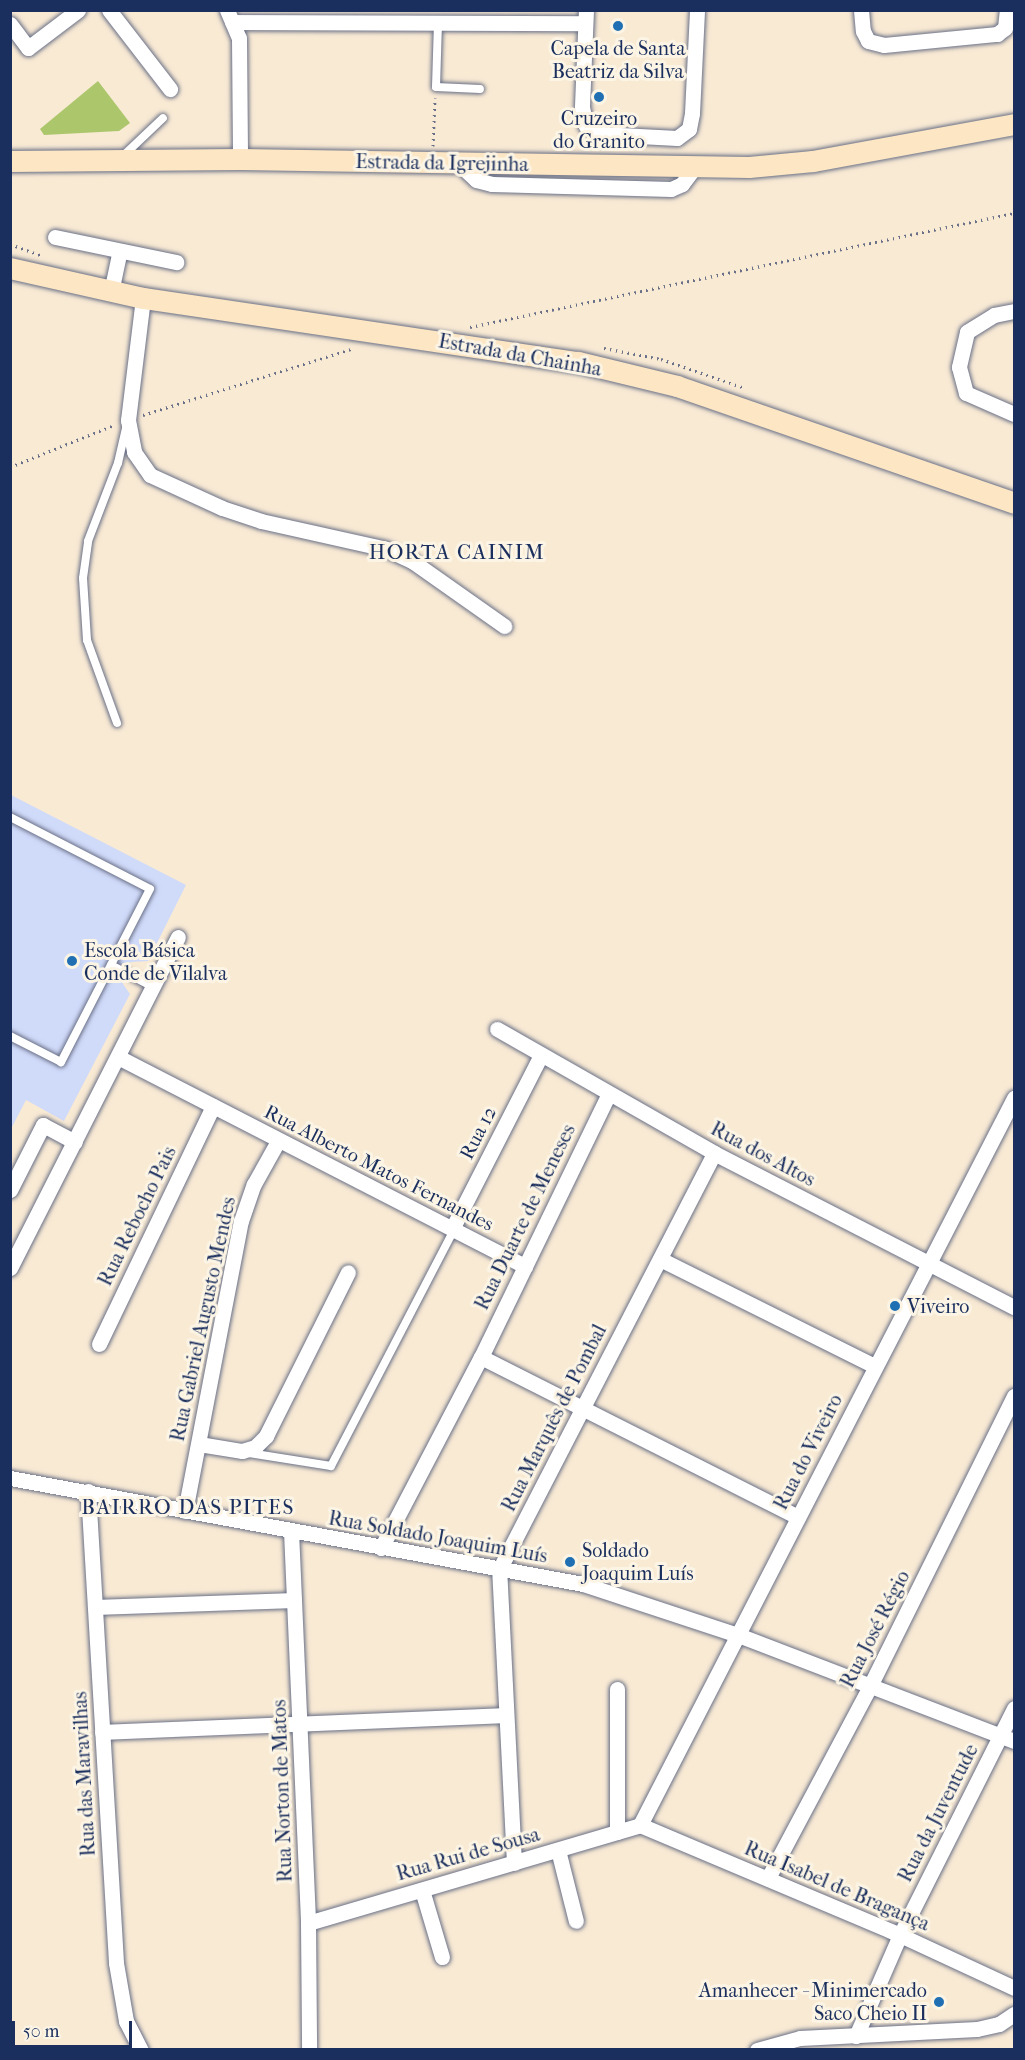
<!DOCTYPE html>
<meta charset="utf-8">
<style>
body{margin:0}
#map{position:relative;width:1025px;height:2060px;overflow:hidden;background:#f9ead4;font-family:"IM FELL French Canon",serif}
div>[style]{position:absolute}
.built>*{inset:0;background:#d0daf9}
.green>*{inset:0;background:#acc66c}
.path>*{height:3px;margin-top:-1.5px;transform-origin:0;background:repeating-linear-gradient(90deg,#697087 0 1.5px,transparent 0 6px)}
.roads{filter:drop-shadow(0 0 2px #697087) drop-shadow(0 0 2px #697087)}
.lane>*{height:8px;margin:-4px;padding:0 4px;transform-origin:4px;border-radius:4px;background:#fff}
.street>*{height:15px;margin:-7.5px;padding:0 7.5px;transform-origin:7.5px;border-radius:7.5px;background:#fff}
.secondary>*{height:21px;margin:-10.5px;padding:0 10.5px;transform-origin:10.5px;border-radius:10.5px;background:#fce6c4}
.dots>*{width:16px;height:16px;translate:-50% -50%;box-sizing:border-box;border:3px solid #fcf5e5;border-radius:50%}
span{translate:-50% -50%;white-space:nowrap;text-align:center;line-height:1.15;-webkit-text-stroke:6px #fcf5e5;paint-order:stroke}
.poi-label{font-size:20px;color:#1b2f5e}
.left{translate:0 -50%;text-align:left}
.right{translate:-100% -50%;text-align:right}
.street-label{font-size:20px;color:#1b2f5e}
.neighbourhood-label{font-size:21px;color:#1b2f5e;letter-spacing:1.5px}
.frame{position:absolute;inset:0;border:12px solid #1b2f5e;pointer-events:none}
.scale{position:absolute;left:12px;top:2021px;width:120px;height:27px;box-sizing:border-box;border:3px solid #1b2f5e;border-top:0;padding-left:8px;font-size:18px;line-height:21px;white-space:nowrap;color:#1b2f5e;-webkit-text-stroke:4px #fcf5e5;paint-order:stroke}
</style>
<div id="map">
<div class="built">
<i style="clip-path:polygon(11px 795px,186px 885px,148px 961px,131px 962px,124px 971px,123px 984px,130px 994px,64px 1121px,26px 1100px,11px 1129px)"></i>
</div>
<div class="green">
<i style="clip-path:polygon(98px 81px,130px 123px,119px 131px,44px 135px,40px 129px)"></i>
</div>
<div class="path">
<i style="left:433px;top:146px;width:48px;rotate:-87.6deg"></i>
<i style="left:10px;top:244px;width:33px;rotate:20deg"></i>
<i style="left:470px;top:327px;width:556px;rotate:-11.84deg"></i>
<i style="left:604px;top:348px;width:58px;rotate:10.9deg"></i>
<i style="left:661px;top:359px;width:86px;rotate:19.1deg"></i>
<i style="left:143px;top:415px;width:218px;rotate:-17.6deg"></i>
<i style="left:10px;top:467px;width:112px;rotate:-22deg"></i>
</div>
<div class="roads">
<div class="lane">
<i style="left:438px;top:23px;width:64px;rotate:91.8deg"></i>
<i style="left:436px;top:87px;width:44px;rotate:2.6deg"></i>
<i style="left:123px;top:156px;width:55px;rotate:-43.5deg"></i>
<i style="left:117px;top:723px;width:88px;rotate:-109.9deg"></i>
<i style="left:87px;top:640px;width:62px;rotate:-93.7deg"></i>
<i style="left:83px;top:578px;width:37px;rotate:-82deg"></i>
<i style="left:88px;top:541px;width:84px;rotate:-69deg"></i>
<i style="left:118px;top:463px;width:36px;rotate:-77deg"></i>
<i style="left:10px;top:817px;width:157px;rotate:27.2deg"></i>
<i style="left:150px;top:889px;width:195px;rotate:117.2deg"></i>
<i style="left:61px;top:1062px;width:57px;rotate:-153deg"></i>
<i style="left:111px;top:965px;width:47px;rotate:27.6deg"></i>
<i style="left:249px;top:1453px;width:83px;rotate:9deg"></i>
<i style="left:331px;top:1466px;width:266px;rotate:-62.5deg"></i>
</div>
<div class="street">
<i style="left:109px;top:10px;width:100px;rotate:52.3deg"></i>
<i style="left:227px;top:10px;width:30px;rotate:67deg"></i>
<i style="left:239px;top:38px;width:121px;rotate:89.5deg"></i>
<i style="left:586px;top:10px;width:97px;rotate:92.4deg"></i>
<i style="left:582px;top:107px;width:19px;rotate:78deg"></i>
<i style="left:586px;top:126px;width:17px;rotate:28deg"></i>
<i style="left:601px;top:134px;width:76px;rotate:3deg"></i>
<i style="left:677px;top:138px;width:15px;rotate:-37deg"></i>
<i style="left:689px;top:129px;width:16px;rotate:-79deg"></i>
<i style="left:692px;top:113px;width:103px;rotate:-87.2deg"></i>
<i style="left:861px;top:10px;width:21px;rotate:85deg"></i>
<i style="left:863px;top:31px;width:11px;rotate:63deg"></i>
<i style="left:868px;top:41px;width:16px;rotate:14deg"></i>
<i style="left:884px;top:45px;width:114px;rotate:-5.6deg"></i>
<i style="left:997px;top:34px;width:10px;rotate:-37deg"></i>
<i style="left:1005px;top:28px;width:18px;rotate:-84deg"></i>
<i style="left:232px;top:22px;width:353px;rotate:0.2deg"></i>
<i style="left:10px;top:24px;width:30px;rotate:53deg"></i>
<i style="left:28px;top:48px;width:63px;rotate:-37.2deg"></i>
<i style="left:458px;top:163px;width:25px;rotate:43deg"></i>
<i style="left:476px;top:180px;width:16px;rotate:14deg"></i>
<i style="left:492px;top:184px;width:179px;rotate:1.6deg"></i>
<i style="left:671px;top:189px;width:12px;rotate:-24deg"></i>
<i style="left:682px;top:184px;width:21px;rotate:-53deg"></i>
<i style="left:55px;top:237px;width:124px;rotate:11.7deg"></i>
<i style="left:111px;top:292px;width:40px;rotate:-78deg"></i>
<i style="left:143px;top:298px;width:123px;rotate:97deg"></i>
<i style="left:128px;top:420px;width:33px;rotate:79deg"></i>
<i style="left:134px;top:452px;width:28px;rotate:55deg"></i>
<i style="left:150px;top:475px;width:79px;rotate:24.6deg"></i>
<i style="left:222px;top:508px;width:41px;rotate:18.4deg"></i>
<i style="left:261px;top:521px;width:128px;rotate:12.6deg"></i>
<i style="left:386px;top:549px;width:29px;rotate:25deg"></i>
<i style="left:412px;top:561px;width:113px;rotate:35.2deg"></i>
<i style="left:1014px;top:311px;width:20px;rotate:169deg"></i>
<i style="left:994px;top:315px;width:32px;rotate:148deg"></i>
<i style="left:967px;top:332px;width:36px;rotate:103deg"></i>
<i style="left:959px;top:367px;width:27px;rotate:75deg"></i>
<i style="left:966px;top:393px;width:52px;rotate:23.6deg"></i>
<i style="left:497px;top:1029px;width:250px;rotate:29.7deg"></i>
<i style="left:714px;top:1153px;width:337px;rotate:27.2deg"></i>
<i style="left:118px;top:1057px;width:458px;rotate:27.2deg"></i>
<i style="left:10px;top:1190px;width:73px;rotate:-63.1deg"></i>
<i style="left:43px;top:1125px;width:36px;rotate:28deg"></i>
<i style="left:452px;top:1229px;width:195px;rotate:-62.9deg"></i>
<i style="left:660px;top:1259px;width:240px;rotate:26.5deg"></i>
<i style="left:10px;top:1268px;width:371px;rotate:-63.1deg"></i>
<i style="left:99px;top:1344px;width:264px;rotate:-64.4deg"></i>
<i style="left:481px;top:1357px;width:291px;rotate:-64.1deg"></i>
<i style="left:199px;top:1444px;width:44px;rotate:9.2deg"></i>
<i style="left:242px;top:1451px;width:14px;rotate:-17deg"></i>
<i style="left:255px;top:1447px;width:16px;rotate:-45deg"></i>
<i style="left:266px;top:1436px;width:183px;rotate:-63.4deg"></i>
<i style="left:10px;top:1478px;width:583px;rotate:10.48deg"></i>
<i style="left:583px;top:1584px;width:163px;rotate:18.2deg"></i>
<i style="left:738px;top:1635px;width:296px;rotate:21deg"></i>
<i style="left:88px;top:1491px;width:473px;rotate:86.6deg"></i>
<i style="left:116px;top:1963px;width:59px;rotate:80.2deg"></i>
<i style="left:126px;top:2021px;width:33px;rotate:63deg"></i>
<i style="left:185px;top:1511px;width:295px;rotate:-79.1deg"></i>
<i style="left:241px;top:1221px;width:39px;rotate:-71deg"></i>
<i style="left:254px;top:1184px;width:49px;rotate:-60.8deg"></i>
<i style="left:291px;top:1531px;width:392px;rotate:87.5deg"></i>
<i style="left:308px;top:1923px;width:127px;rotate:89.5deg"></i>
<i style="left:381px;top:1548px;width:216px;rotate:-62.4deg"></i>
<i style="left:481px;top:1357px;width:355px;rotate:26.8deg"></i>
<i style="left:95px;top:1607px;width:199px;rotate:-2deg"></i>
<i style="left:617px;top:1689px;width:143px;rotate:90deg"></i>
<i style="left:102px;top:1732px;width:404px;rotate:-2.4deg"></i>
<i style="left:640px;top:1825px;width:818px;rotate:-62.78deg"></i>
<i style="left:640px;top:1825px;width:282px;rotate:22.9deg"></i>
<i style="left:900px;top:1935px;width:126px;rotate:24.9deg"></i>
<i style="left:558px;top:1850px;width:73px;rotate:75.8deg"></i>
<i style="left:514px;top:1863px;width:293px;rotate:-92.9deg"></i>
<i style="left:499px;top:1570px;width:469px;rotate:-62.7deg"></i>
<i style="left:768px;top:1878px;width:217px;rotate:-62deg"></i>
<i style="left:870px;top:1686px;width:324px;rotate:-63.6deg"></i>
<i style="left:422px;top:1890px;width:70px;rotate:73.4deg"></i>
<i style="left:308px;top:1923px;width:346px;rotate:-16.4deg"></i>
<i style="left:856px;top:2036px;width:110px;rotate:-66.5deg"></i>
<i style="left:900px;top:1935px;width:254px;rotate:-63.3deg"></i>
<i style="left:757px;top:2050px;width:45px;rotate:-15.6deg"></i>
<i style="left:800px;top:2038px;width:177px;rotate:-2.9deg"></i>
<i style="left:977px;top:2029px;width:23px;rotate:-13deg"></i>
<i style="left:999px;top:2024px;width:18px;rotate:-34deg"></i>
</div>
<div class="secondary">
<i style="left:10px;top:161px;width:230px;rotate:-0.5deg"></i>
<i style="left:240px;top:159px;width:509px;rotate:0.9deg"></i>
<i style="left:749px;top:167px;width:64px;rotate:-5.4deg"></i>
<i style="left:813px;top:161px;width:204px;rotate:-10.4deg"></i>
<i style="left:10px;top:268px;width:136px;rotate:12.7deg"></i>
<i style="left:143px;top:298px;width:440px;rotate:8.4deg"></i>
<i style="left:578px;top:362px;width:102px;rotate:13.6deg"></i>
<i style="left:677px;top:386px;width:357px;rotate:19.1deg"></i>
</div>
</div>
<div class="dots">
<i style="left:618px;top:26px;background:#1f6fb2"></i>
<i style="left:599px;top:97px;background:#1f6fb2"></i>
<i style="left:72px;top:961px;background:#1f6fb2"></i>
<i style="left:895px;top:1306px;background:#1f6fb2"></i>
<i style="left:570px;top:1562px;background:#1f6fb2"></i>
<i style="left:939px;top:2002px;background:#1f6fb2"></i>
</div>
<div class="poi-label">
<span style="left:618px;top:60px">Capela de Santa<br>Beatriz da Silva</span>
<span style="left:599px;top:130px">Cruzeiro<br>do Granito</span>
<span class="left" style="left:84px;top:962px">Escola Básica<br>Conde de Vilalva</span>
<span class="left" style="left:907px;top:1306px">Viveiro</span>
<span class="left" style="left:582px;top:1562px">Soldado<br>Joaquim Luís</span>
<span class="right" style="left:927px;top:2002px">Amanhecer - Minimercado<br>Saco Cheio II</span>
</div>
<div class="street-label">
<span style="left:442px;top:163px;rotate:1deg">Estrada da Igrejinha</span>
<span style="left:520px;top:355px;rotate:10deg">Estrada da Chainha</span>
<span style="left:478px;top:1133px;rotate:-63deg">Rua 12</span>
<span style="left:763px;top:1154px;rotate:28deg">Rua dos Altos</span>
<span style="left:379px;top:1168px;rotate:27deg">Rua Alberto Matos Fernandes</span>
<span style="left:137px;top:1216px;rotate:-64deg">Rua Rebocho Pais</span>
<span style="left:525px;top:1217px;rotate:-64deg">Rua Duarte de Meneses</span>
<span style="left:203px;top:1319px;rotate:-78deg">Rua Gabriel Augusto Mendes</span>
<span style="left:554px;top:1418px;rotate:-63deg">Rua Marquês de Pombal</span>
<span style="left:808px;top:1452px;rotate:-63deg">Rua do Viveiro</span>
<span style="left:438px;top:1537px;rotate:10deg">Rua Soldado Joaquim Luís</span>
<span style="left:875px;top:1629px;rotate:-63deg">Rua José Régio</span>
<span style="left:84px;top:1774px;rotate:-93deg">Rua das Maravilhas</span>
<span style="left:282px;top:1791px;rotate:-92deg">Rua Norton de Matos</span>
<span style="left:938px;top:1813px;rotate:-63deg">Rua da Juventude</span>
<span style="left:468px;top:1854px;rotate:-16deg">Rua Rui de Sousa</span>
<span style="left:837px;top:1886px;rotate:23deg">Rua Isabel de Bragança</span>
</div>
<div class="neighbourhood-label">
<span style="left:457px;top:552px">HORTA CAINIM</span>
<span style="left:188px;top:1507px">BAIRRO DAS PITES</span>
</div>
<div class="frame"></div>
<div class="scale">50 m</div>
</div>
